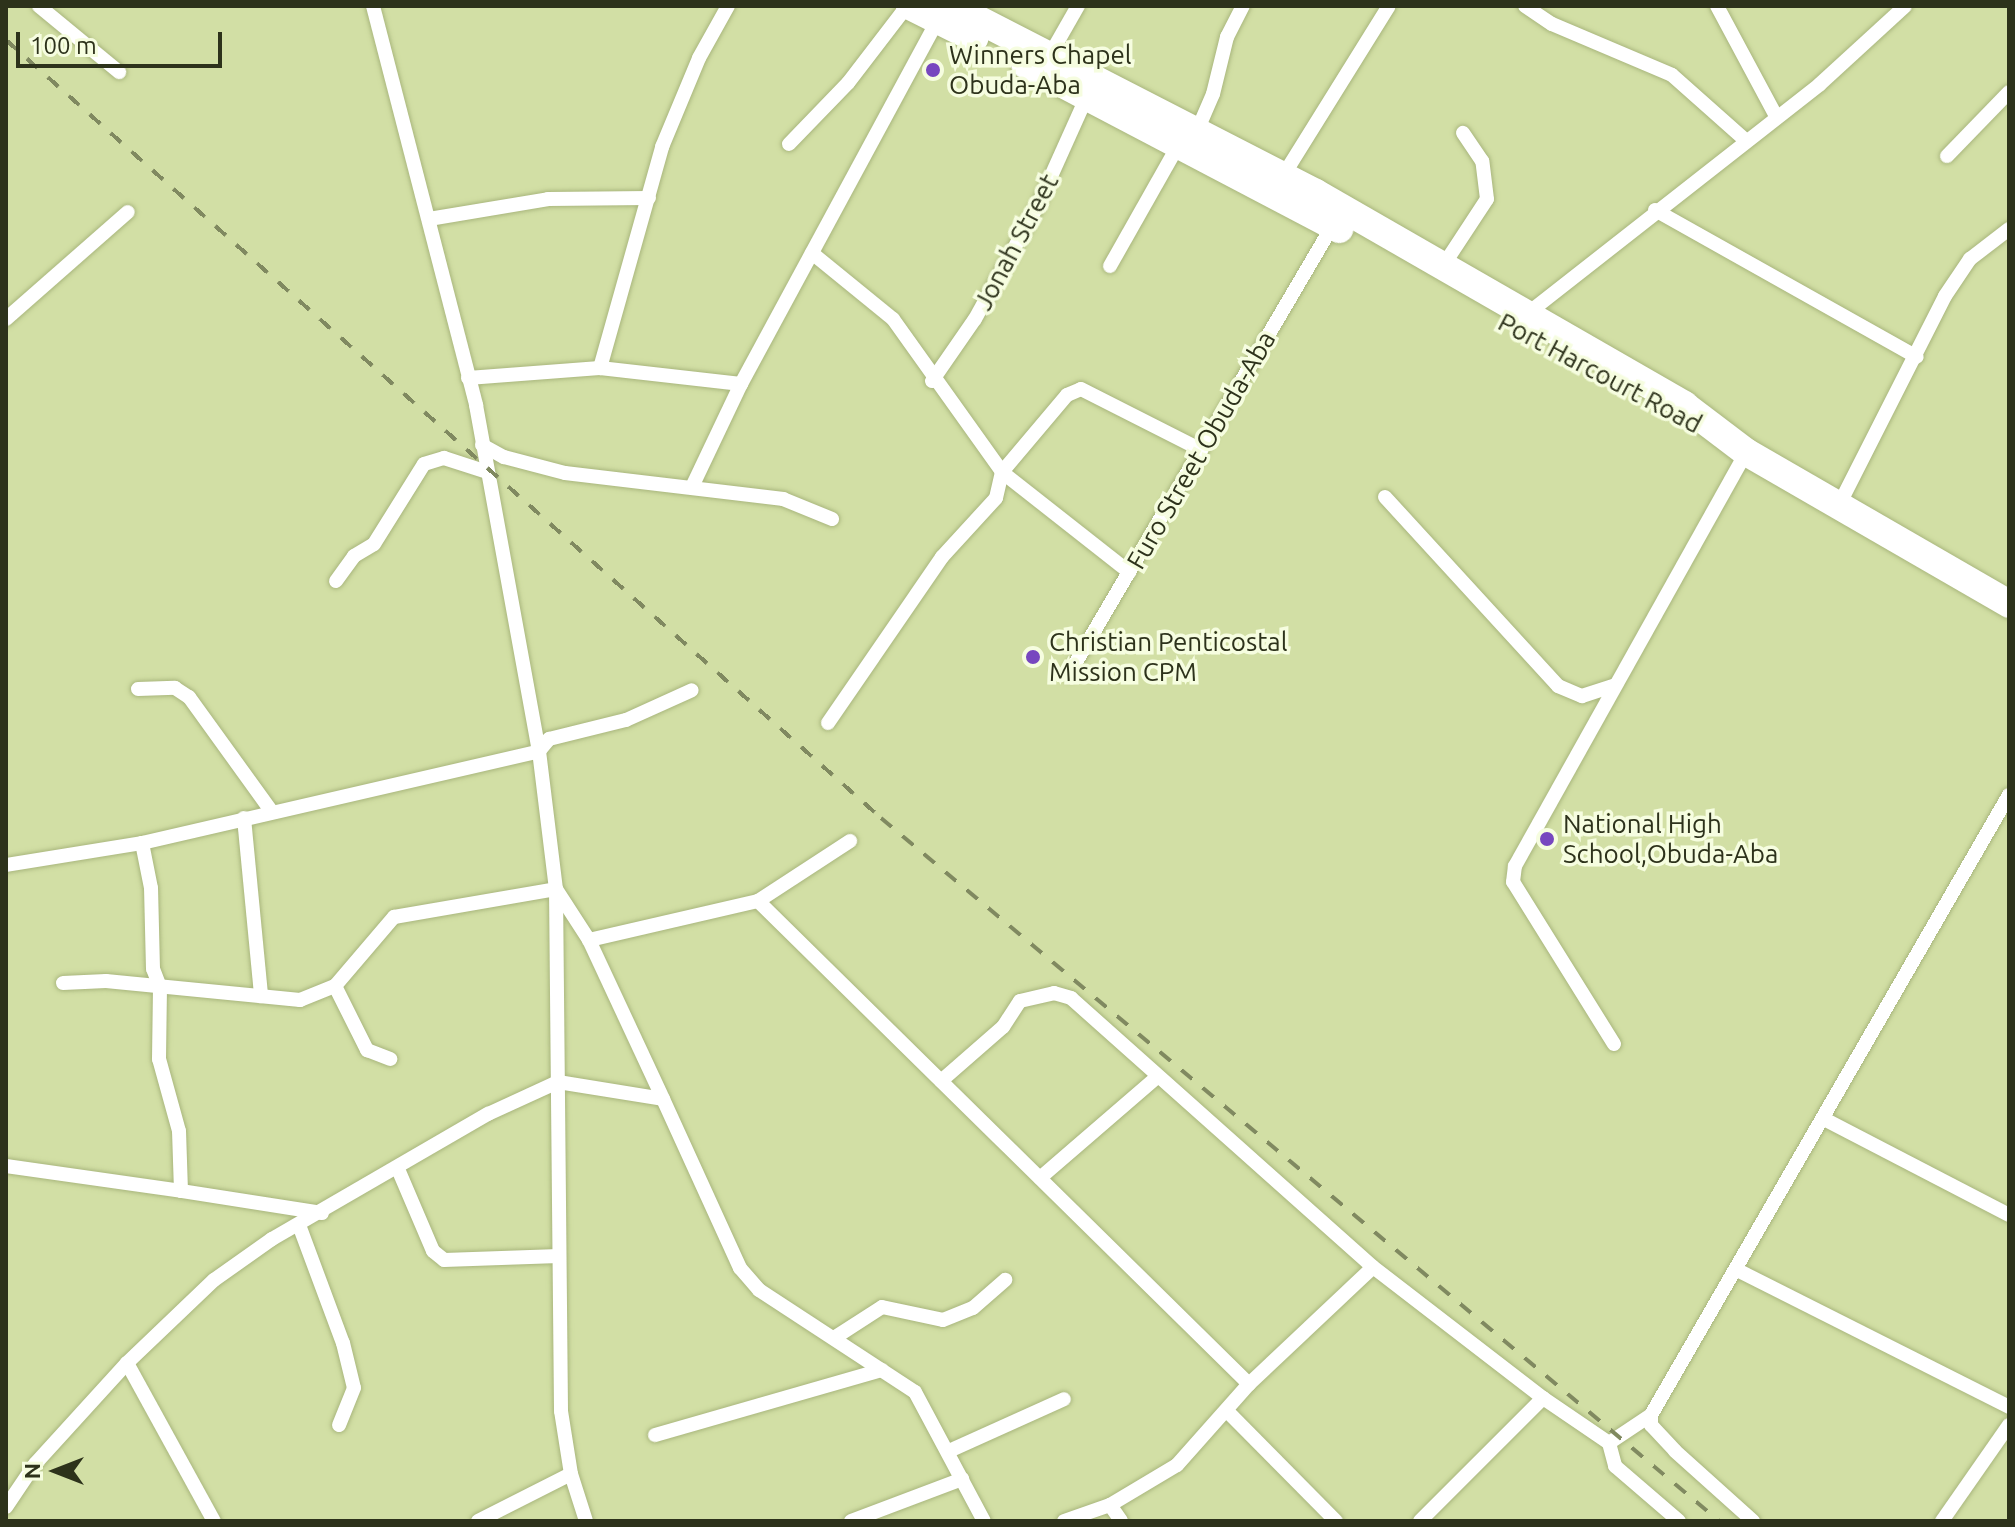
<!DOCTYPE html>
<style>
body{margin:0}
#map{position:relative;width:2015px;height:1527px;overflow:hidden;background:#d2dfa5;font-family:Ubuntu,sans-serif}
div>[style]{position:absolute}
.roads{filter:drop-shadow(0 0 2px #a9b67d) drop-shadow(0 0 2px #a9b67d)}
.street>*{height:14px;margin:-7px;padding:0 7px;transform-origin:7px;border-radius:7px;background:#fff}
.highway>*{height:28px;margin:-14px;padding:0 14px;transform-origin:14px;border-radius:14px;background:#fff}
.rail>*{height:4px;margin-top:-2px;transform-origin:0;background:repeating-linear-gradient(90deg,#808960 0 14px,transparent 0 28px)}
.dots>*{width:22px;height:22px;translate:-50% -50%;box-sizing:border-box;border:4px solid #f6fde0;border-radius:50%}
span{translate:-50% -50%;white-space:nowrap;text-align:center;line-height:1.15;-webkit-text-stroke:7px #f6fde0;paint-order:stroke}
.poi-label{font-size:26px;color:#2d321b}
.left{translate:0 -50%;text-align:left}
.street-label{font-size:26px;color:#2d321b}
.frame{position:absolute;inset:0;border:8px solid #2d321b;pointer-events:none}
.north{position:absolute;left:16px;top:1431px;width:80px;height:80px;-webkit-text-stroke:6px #f6fde0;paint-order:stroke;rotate:270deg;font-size:22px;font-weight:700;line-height:32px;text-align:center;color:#2d321b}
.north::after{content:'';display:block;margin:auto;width:28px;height:36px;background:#2d321b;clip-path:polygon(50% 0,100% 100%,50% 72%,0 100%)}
.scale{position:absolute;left:16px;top:32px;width:206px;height:36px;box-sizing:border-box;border:4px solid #2d321b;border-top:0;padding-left:10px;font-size:24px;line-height:28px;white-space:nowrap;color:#2d321b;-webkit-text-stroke:6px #f6fde0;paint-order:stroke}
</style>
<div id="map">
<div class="roads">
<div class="street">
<i style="left:39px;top:6px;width:104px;rotate:39.5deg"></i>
<i style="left:373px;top:6px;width:412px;rotate:75.5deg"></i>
<i style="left:476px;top:405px;width:352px;rotate:79.7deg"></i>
<i style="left:539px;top:751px;width:139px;rotate:83deg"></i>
<i style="left:556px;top:889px;width:522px;rotate:89.45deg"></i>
<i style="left:561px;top:1411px;width:64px;rotate:81deg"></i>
<i style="left:571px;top:1474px;width:49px;rotate:72.3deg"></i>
<i style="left:1525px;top:6px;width:32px;rotate:34deg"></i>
<i style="left:1552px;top:24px;width:130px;rotate:23deg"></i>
<i style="left:1672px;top:75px;width:96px;rotate:41.6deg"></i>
<i style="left:1717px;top:6px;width:123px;rotate:61.8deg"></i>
<i style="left:1050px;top:55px;width:56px;rotate:-60.3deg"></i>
<i style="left:1197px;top:131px;width:40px;rotate:-66.6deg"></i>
<i style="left:1213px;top:94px;width:59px;rotate:-76.2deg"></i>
<i style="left:1227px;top:37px;width:35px;rotate:-63deg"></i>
<i style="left:789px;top:144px;width:85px;rotate:-46deg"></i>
<i style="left:848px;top:83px;width:97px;rotate:-52.5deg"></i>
<i style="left:1947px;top:156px;width:89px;rotate:-45.9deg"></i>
<i style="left:1283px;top:176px;width:200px;rotate:-58.1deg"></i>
<i style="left:1655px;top:210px;width:300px;rotate:29.3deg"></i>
<i style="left:429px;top:219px;width:121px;rotate:-9.5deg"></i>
<i style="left:548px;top:199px;width:101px;rotate:-0.6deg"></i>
<i style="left:812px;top:253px;width:104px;rotate:39.2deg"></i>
<i style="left:893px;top:319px;width:188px;rotate:54.5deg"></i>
<i style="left:1002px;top:472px;width:162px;rotate:38.2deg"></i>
<i style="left:1110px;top:266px;width:140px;rotate:-60.5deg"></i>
<i style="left:1443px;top:266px;width:80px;rotate:-56.7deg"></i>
<i style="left:1487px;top:199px;width:38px;rotate:-97deg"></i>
<i style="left:1482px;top:161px;width:34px;rotate:-124deg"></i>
<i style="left:1527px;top:314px;width:372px;rotate:-38.1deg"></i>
<i style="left:1820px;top:84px;width:115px;rotate:-42.5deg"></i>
<i style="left:6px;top:319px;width:162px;rotate:-41.3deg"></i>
<i style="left:600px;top:368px;width:230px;rotate:-74.3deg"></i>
<i style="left:662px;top:147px;width:96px;rotate:-67.4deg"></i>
<i style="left:699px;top:58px;width:60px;rotate:-60.9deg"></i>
<i style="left:468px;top:378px;width:132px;rotate:-4.3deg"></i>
<i style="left:600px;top:368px;width:142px;rotate:6.5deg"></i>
<i style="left:932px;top:381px;width:75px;rotate:-55.3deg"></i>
<i style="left:975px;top:319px;width:132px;rotate:-61.1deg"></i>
<i style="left:1039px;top:203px;width:117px;rotate:-65.8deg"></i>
<i style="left:482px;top:445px;width:25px;rotate:29deg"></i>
<i style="left:504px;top:457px;width:63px;rotate:14.7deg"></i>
<i style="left:565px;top:473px;width:220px;rotate:6.8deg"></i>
<i style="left:783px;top:499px;width:53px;rotate:22.2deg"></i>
<i style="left:692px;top:487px;width:114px;rotate:-64.6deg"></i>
<i style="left:741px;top:384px;width:414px;rotate:-61.6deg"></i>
<i style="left:1385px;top:497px;width:256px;rotate:47.5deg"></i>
<i style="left:1558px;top:686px;width:26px;rotate:23deg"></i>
<i style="left:1582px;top:696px;width:35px;rotate:-18deg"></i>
<i style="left:1839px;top:505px;width:234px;rotate:-63.1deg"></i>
<i style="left:1945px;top:296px;width:45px;rotate:-56deg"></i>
<i style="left:1970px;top:259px;width:49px;rotate:-37.6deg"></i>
<i style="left:336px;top:581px;width:31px;rotate:-54deg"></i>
<i style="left:354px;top:556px;width:23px;rotate:-31deg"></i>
<i style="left:374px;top:544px;width:94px;rotate:-58deg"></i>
<i style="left:424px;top:464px;width:21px;rotate:-17deg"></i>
<i style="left:444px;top:458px;width:45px;rotate:18deg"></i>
<i style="left:1069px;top:674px;width:521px;rotate:-59.55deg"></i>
<i style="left:138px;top:689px;width:37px;rotate:-2deg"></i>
<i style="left:175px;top:688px;width:17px;rotate:33deg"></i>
<i style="left:189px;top:697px;width:142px;rotate:54.2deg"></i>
<i style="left:828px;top:723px;width:201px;rotate:-55.5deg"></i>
<i style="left:942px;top:557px;width:80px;rotate:-47.5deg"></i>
<i style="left:996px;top:498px;width:27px;rotate:-77deg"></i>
<i style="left:1002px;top:472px;width:101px;rotate:-49.8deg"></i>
<i style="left:1067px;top:395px;width:15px;rotate:-23deg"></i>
<i style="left:1081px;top:389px;width:135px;rotate:26.9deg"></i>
<i style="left:244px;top:818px;width:179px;rotate:84.5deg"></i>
<i style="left:6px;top:865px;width:138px;rotate:-9.2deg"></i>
<i style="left:758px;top:901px;width:689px;rotate:44.53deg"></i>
<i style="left:589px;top:940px;width:173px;rotate:-13deg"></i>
<i style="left:758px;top:901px;width:110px;rotate:-33.1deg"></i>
<i style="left:63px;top:983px;width:43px;rotate:-2.7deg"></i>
<i style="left:106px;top:981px;width:195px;rotate:5.6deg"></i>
<i style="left:300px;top:1000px;width:38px;rotate:-22deg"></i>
<i style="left:335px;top:986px;width:91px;rotate:-49.5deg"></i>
<i style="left:394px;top:917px;width:164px;rotate:-9.8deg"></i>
<i style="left:556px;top:889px;width:61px;rotate:57.1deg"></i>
<i style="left:589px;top:940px;width:175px;rotate:65deg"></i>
<i style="left:335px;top:986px;width:72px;rotate:63.4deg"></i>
<i style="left:367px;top:1050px;width:25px;rotate:21deg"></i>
<i style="left:1614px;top:1044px;width:191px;rotate:-121.9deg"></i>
<i style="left:1513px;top:882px;width:16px;rotate:-83deg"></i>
<i style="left:1515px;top:866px;width:474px;rotate:-60.8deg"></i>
<i style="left:941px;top:1081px;width:82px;rotate:-41.1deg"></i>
<i style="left:1003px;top:1027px;width:31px;rotate:-57deg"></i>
<i style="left:1020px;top:1001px;width:35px;rotate:-13deg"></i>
<i style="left:1054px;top:993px;width:18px;rotate:16deg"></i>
<i style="left:1071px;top:998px;width:404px;rotate:41.7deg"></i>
<i style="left:1373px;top:1267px;width:215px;rotate:37.6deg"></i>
<i style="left:1824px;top:1119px;width:208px;rotate:27.4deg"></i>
<i style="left:6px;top:1166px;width:177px;rotate:8.1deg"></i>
<i style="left:398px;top:1169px;width:89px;rotate:66.9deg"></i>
<i style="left:433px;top:1251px;width:14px;rotate:39deg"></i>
<i style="left:444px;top:1260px;width:115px;rotate:-2deg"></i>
<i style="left:1040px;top:1178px;width:155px;rotate:-40.8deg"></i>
<i style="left:322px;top:1213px;width:143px;rotate:-171.1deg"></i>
<i style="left:181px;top:1191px;width:60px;rotate:-91.9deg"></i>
<i style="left:179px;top:1131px;width:75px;rotate:-105.5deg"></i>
<i style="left:159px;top:1059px;width:72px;rotate:-89.2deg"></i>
<i style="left:160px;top:987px;width:19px;rotate:-111deg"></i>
<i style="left:153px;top:969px;width:81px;rotate:-91.4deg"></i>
<i style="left:151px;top:888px;width:46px;rotate:-101.3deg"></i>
<i style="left:142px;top:843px;width:408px;rotate:-13deg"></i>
<i style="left:539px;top:751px;width:16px;rotate:-50deg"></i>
<i style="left:549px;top:739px;width:79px;rotate:-13.9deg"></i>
<i style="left:626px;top:720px;width:72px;rotate:-24.4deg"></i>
<i style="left:299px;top:1225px;width:126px;rotate:69.6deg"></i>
<i style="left:343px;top:1343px;width:46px;rotate:76.3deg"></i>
<i style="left:354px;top:1388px;width:40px;rotate:112deg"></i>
<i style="left:1737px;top:1270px;width:305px;rotate:26.7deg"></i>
<i style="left:834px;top:1338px;width:57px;rotate:-32.9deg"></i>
<i style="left:882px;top:1307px;width:62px;rotate:12deg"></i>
<i style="left:943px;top:1320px;width:32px;rotate:-22deg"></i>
<i style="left:973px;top:1308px;width:43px;rotate:-41.2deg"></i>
<i style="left:127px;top:1363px;width:180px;rotate:61.2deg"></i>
<i style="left:1227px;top:1411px;width:155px;rotate:45.3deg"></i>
<i style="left:1651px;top:1415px;width:10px;rotate:90deg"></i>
<i style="left:1651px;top:1425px;width:35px;rotate:47deg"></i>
<i style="left:1675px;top:1451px;width:105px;rotate:41.9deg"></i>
<i style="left:655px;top:1435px;width:236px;rotate:-16deg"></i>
<i style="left:1609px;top:1443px;width:24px;rotate:75deg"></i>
<i style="left:1615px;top:1466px;width:84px;rotate:40.7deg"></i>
<i style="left:949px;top:1451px;width:126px;rotate:-24.3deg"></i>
<i style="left:1110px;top:1505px;width:78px;rotate:-30.8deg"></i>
<i style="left:1177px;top:1465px;width:108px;rotate:-48.4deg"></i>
<i style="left:1249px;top:1384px;width:170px;rotate:-43.3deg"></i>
<i style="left:6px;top:1507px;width:52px;rotate:-56deg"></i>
<i style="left:35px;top:1464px;width:137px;rotate:-47.7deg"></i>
<i style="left:127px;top:1363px;width:120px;rotate:-43.7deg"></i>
<i style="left:214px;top:1280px;width:71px;rotate:-35.3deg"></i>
<i style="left:272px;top:1239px;width:250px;rotate:-30.1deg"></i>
<i style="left:488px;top:1114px;width:77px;rotate:-24.6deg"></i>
<i style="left:558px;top:1082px;width:106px;rotate:9.2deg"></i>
<i style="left:663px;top:1099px;width:186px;rotate:65.5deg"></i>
<i style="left:740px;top:1268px;width:29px;rotate:49deg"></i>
<i style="left:759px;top:1290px;width:186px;rotate:33.2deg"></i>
<i style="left:915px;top:1392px;width:146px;rotate:61.9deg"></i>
<i style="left:478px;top:1521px;width:104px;rotate:-26.8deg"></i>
<i style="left:851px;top:1521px;width:119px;rotate:-20.7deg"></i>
<i style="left:1064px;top:1521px;width:49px;rotate:-19.2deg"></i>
<i style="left:1110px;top:1505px;width:19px;rotate:55deg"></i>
<i style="left:1420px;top:1521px;width:174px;rotate:-45deg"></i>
<i style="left:1543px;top:1398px;width:80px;rotate:34.3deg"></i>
<i style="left:1609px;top:1443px;width:50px;rotate:-33.7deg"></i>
<i style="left:1651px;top:1415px;width:716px;rotate:-60deg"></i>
<i style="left:1942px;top:1521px;width:117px;rotate:-55.1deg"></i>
</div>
<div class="highway">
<i style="left:910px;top:6px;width:72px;rotate:26.6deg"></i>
<i style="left:952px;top:6px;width:409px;rotate:27.2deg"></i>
<i style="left:1316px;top:193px;width:425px;rotate:29.9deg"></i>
<i style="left:1684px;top:405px;width:78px;rotate:37.2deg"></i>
<i style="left:1746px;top:452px;width:304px;rotate:30deg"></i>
<i style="left:1025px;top:64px;width:355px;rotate:27.7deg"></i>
</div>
</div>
<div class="rail">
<i style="left:6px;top:40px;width:1171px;rotate:41.64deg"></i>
<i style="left:881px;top:818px;width:1094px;rotate:39.99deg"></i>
</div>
<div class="dots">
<i style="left:933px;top:70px;background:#7747bf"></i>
<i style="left:1033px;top:657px;background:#7747bf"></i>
<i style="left:1547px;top:839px;background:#7747bf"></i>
</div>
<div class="poi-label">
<span class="left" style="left:949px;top:70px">Winners Chapel<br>Obuda-Aba</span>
<span class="left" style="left:1049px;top:657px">Christian Penticostal<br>Mission CPM</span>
<span class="left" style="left:1563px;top:839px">National High<br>School,Obuda-Aba</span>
</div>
<div class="street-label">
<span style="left:1016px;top:242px;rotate:-62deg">Jonah Street</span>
<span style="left:1600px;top:373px;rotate:28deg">Port Harcourt Road</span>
<span style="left:1201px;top:450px;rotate:-60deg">Furo Street Obuda-Aba</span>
</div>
<div class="frame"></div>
<div class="north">N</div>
<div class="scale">100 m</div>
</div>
